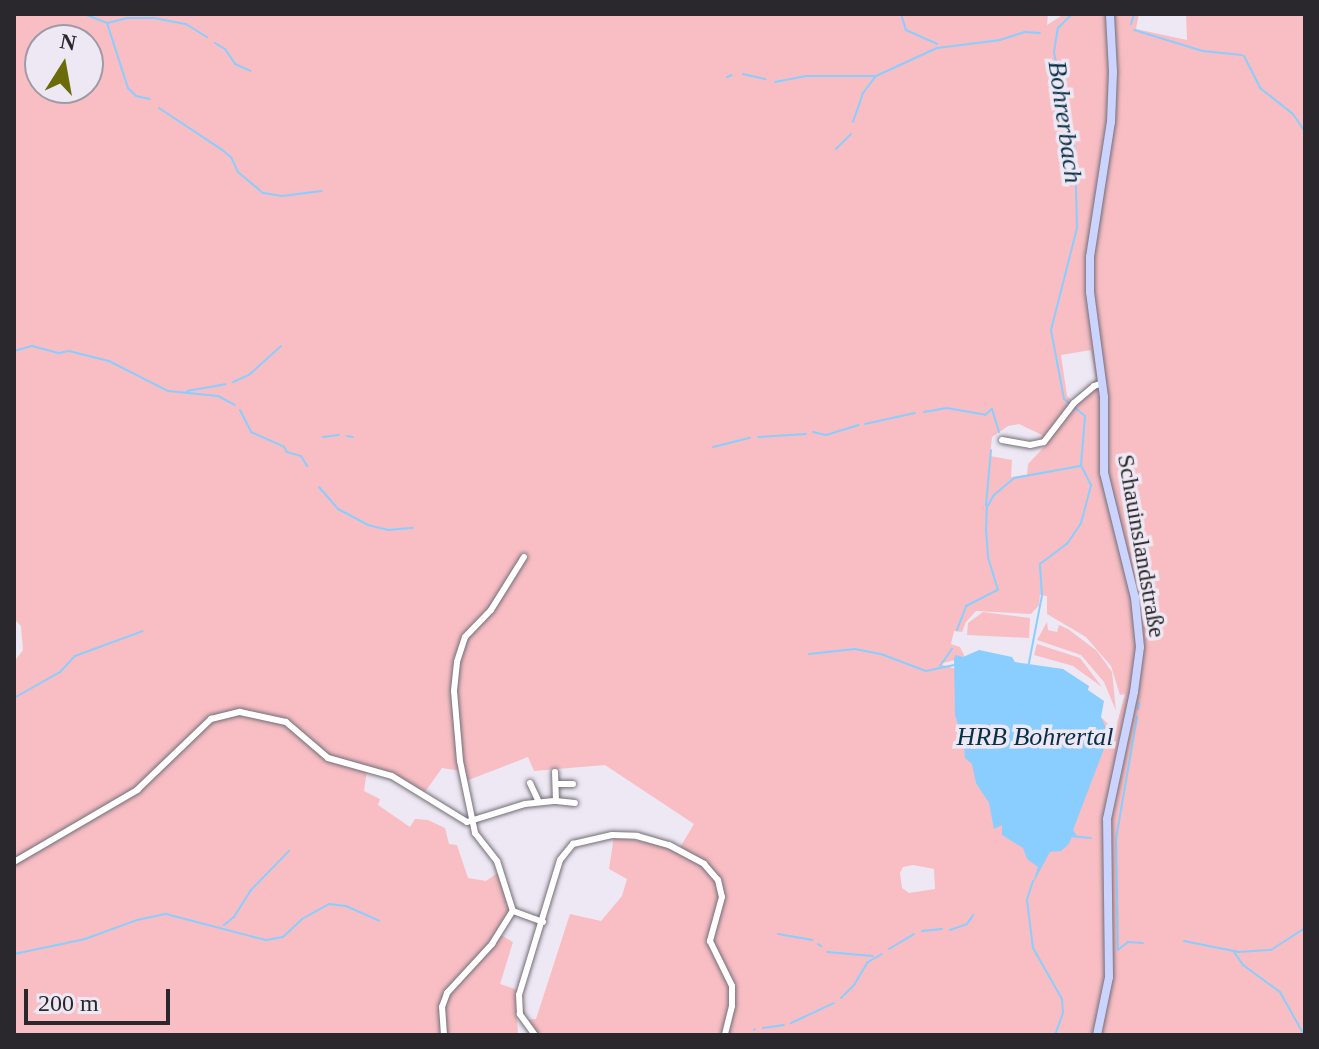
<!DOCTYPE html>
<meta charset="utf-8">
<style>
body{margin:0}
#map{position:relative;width:1319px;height:1049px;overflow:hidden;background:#ede8f3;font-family:"Times New Roman",serif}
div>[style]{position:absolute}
.green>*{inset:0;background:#f8bec4}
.water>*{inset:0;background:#8aceff}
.stream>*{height:2px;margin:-1px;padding:0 1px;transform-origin:1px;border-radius:1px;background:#8aceff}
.roads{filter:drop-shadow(0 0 2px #736e78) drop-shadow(0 0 2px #736e78)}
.minor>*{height:6px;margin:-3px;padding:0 3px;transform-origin:3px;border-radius:3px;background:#fff}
.major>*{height:8px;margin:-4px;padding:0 4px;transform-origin:4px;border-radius:4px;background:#cad4fe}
span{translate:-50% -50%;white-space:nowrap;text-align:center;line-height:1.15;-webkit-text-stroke:7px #ede8f3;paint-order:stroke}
.street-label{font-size:24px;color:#2a282c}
.water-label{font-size:26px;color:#083048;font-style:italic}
.frame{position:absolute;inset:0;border:16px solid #2a282c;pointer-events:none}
.north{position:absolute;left:24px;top:24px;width:80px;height:80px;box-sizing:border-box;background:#ede8f3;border:2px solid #9f9ba3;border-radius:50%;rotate:11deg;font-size:22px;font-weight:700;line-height:32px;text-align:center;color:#2a282c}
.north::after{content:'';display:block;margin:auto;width:28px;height:36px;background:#6b6b0b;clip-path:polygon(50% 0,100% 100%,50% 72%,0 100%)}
.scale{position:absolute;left:24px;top:989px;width:146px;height:36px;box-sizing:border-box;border:4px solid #2a282c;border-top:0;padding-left:10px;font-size:24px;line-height:28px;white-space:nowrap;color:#2a282c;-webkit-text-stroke:6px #ede8f3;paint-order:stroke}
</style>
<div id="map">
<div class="green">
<i style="clip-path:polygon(evenodd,14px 14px,1048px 14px,1047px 25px,1064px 14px,1139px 14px,1136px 29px,1187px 40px,1186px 14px,1305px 14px,1305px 1035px,535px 1035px,517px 1015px,518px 1035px,14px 1035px,14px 662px,23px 650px,21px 626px,14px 619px,14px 14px,40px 40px,88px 40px,88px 88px,40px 88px,40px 40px,14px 14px,1091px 350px,1096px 379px,1072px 401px,1067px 396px,1061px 355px,1091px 350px,14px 14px,1019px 424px,1042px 435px,1045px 446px,1028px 464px,1027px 475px,1011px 477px,1012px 460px,990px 456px,992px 437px,1008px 426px,1019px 424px,14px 14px,1040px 595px,1047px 596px,1047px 614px,1086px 637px,1111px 666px,1120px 695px,1125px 694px,1115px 731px,1099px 715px,940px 664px,965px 657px,960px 647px,951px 644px,954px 631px,962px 632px,966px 622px,976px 611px,1031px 614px,1039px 605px,1040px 595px,14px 14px,528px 757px,534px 771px,605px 765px,694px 824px,679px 849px,614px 836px,609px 869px,627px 879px,622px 896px,601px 921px,570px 914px,536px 1019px,526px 1020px,521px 991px,500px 984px,513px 942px,501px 935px,511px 911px,499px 872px,486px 881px,468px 878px,457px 845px,449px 844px,445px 828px,428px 820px,415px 819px,410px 827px,378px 805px,380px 799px,364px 791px,367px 770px,401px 780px,425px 792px,442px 768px,462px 771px,466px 781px,528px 757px,14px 14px,913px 865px,934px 869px,935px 889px,909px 893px,902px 888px,900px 873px,903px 867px,913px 865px)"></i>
<i style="clip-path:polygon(983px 612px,1030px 618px,1029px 638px,967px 635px,968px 623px)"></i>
<i style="clip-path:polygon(1047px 622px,1048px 630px,1057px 632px,1059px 625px,1068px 629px,1097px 651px,1112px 672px,1116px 711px,1104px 682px,1081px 655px,1037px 640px)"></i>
<i style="clip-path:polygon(1037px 644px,1080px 658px,1102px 687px,1073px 666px,1034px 655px)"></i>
</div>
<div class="water">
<i style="clip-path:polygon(979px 650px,1012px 657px,1015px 662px,1063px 669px,1089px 686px,1088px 690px,1104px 701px,1101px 717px,1107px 730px,1107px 741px,1073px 830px,1077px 836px,1072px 836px,1069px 844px,1061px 851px,1050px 852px,1032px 885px,1038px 867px,1027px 859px,1023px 848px,1002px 835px,1002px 825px,994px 829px,989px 803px,976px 783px,972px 764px,965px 758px,964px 744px,955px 715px,954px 659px,955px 655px,963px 657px)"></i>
</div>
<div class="stream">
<i style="left:84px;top:14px;width:25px;rotate:21deg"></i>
<i style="left:107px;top:23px;width:68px;rotate:72.1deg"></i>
<i style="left:128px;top:88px;width:11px;rotate:45deg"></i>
<i style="left:136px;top:96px;width:14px;rotate:12deg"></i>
<i style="left:901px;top:14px;width:17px;rotate:73deg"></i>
<i style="left:906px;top:30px;width:34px;rotate:24deg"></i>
<i style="left:107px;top:23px;width:21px;rotate:-14deg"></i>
<i style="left:127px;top:18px;width:27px"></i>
<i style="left:154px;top:18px;width:33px;rotate:11deg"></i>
<i style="left:186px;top:24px;width:25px;rotate:32deg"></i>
<i style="left:1131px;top:24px;width:10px;rotate:-73deg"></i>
<i style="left:1134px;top:30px;width:72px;rotate:16.9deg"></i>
<i style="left:1203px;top:51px;width:39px;rotate:6deg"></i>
<i style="left:215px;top:43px;width:12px;rotate:31deg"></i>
<i style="left:225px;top:49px;width:18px;rotate:56deg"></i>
<i style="left:235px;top:64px;width:17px;rotate:24deg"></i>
<i style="left:1244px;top:56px;width:36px;rotate:63deg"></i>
<i style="left:1260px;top:88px;width:42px;rotate:38.2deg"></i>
<i style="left:1293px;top:114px;width:22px;rotate:56deg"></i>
<i style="left:743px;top:74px;width:23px;rotate:13deg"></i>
<i style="left:727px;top:77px;width:5px;rotate:-22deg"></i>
<i style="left:775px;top:82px;width:32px;rotate:-11deg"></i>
<i style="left:806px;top:76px;width:70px"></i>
<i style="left:876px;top:76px;width:67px;rotate:-24.7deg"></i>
<i style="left:937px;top:48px;width:64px;rotate:-7.2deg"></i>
<i style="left:1000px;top:40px;width:26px;rotate:-18deg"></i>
<i style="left:1025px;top:32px;width:15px;rotate:4deg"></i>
<i style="left:159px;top:108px;width:74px;rotate:33.5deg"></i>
<i style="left:221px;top:149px;width:13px;rotate:39deg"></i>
<i style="left:231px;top:157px;width:17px;rotate:65deg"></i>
<i style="left:238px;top:172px;width:33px;rotate:40deg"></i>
<i style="left:263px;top:193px;width:19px;rotate:9deg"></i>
<i style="left:282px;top:196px;width:40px;rotate:-7.1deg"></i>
<i style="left:853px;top:122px;width:31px;rotate:-71deg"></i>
<i style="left:863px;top:93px;width:20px;rotate:-53deg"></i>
<i style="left:836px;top:149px;width:21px;rotate:-45deg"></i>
<i style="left:14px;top:351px;width:19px;rotate:-16deg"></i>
<i style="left:32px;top:346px;width:28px;rotate:15deg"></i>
<i style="left:59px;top:353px;width:10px;rotate:-11deg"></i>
<i style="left:69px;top:351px;width:41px;rotate:14deg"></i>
<i style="left:109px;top:361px;width:66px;rotate:27deg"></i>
<i style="left:168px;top:391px;width:50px;rotate:5.7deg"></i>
<i style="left:218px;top:396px;width:19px;rotate:28deg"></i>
<i style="left:233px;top:382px;width:17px;rotate:-24deg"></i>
<i style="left:249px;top:375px;width:43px;rotate:-42.2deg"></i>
<i style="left:187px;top:391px;width:39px;rotate:-10deg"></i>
<i style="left:1070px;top:404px;width:8px;rotate:-140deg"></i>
<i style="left:1064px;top:399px;width:70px;rotate:-100.7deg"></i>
<i style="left:1051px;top:330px;width:105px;rotate:-75.7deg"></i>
<i style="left:1077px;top:228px;width:77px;rotate:-91.5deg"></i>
<i style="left:1075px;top:151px;width:101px;rotate:-102deg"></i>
<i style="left:1054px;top:52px;width:24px;rotate:-81deg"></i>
<i style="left:1058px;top:28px;width:20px;rotate:-45deg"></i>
<i style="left:240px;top:410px;width:25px;rotate:63deg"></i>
<i style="left:251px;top:432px;width:36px;rotate:24deg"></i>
<i style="left:284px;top:447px;width:6px;rotate:59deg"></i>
<i style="left:287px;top:452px;width:15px;rotate:16deg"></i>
<i style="left:301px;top:456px;width:12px;rotate:59deg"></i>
<i style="left:924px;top:412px;width:23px;rotate:-10deg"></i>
<i style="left:947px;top:408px;width:39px;rotate:10deg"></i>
<i style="left:985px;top:415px;width:9px;rotate:-41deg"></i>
<i style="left:992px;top:409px;width:24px;rotate:73deg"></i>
<i style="left:865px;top:424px;width:51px;rotate:-12.4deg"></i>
<i style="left:813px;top:432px;width:13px;rotate:13deg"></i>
<i style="left:826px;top:435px;width:34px;rotate:-17deg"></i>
<i style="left:347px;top:436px;width:6px;rotate:9deg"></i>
<i style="left:323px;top:437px;width:16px;rotate:-7deg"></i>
<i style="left:758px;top:437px;width:48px;rotate:-3.6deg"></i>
<i style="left:713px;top:447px;width:38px;rotate:-14deg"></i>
<i style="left:319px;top:487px;width:29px;rotate:49deg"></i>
<i style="left:338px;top:509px;width:34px;rotate:28deg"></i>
<i style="left:368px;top:525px;width:21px;rotate:14deg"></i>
<i style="left:388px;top:530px;width:25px;rotate:-5deg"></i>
<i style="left:986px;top:505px;width:55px;rotate:-84.8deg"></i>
<i style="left:957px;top:630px;width:26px;rotate:-69deg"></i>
<i style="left:966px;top:606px;width:36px;rotate:-27deg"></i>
<i style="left:998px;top:590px;width:34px;rotate:-107deg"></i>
<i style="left:988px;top:557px;width:26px;rotate:-94deg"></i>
<i style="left:986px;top:531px;width:24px;rotate:-88deg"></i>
<i style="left:987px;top:507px;width:14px;rotate:-60deg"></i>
<i style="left:994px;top:495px;width:26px;rotate:-40deg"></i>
<i style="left:1014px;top:478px;width:67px;rotate:-10.3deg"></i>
<i style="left:809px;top:654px;width:46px;rotate:-6.2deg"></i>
<i style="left:855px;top:649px;width:26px;rotate:11deg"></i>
<i style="left:881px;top:654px;width:48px;rotate:20.7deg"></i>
<i style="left:926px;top:671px;width:29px;rotate:-12deg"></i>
<i style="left:940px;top:666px;width:21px;rotate:-55deg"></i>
<i style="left:1028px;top:668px;width:74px;rotate:-79.1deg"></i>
<i style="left:1042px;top:595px;width:31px;rotate:-94deg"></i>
<i style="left:1040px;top:564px;width:34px;rotate:-37deg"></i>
<i style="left:1067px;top:544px;width:25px;rotate:-56deg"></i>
<i style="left:1081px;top:523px;width:39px;rotate:-75deg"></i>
<i style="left:1091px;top:485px;width:22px;rotate:-117deg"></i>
<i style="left:1081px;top:465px;width:49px;rotate:-85.3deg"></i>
<i style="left:1085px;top:416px;width:13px;rotate:-141deg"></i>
<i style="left:14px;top:698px;width:53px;rotate:-29.5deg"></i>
<i style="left:60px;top:672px;width:22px;rotate:-47deg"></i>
<i style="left:75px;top:656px;width:72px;rotate:-20.2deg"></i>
<i style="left:1138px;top:709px;width:6px;rotate:-81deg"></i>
<i style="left:1069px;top:836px;width:22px;rotate:5deg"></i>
<i style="left:1033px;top:881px;width:20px;rotate:108deg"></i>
<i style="left:1027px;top:900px;width:48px;rotate:82.9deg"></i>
<i style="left:1033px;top:948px;width:59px;rotate:60.4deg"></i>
<i style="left:1062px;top:999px;width:14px;rotate:86deg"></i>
<i style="left:1063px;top:1013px;width:23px;rotate:110deg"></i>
<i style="left:224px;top:925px;width:13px;rotate:-39deg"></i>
<i style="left:234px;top:917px;width:31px;rotate:-58deg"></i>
<i style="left:250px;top:891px;width:56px;rotate:-45.7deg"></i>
<i style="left:950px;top:930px;width:18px;rotate:-19deg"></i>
<i style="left:967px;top:924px;width:11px;rotate:-56deg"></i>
<i style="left:922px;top:931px;width:20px;rotate:-6deg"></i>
<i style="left:778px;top:934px;width:35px;rotate:10deg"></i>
<i style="left:1184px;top:941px;width:56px;rotate:11.3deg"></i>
<i style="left:1239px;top:952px;width:32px;rotate:-4deg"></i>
<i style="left:1271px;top:950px;width:40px;rotate:-32.9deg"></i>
<i style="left:818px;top:944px;width:4px;rotate:34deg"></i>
<i style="left:889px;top:949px;width:29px;rotate:-31deg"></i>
<i style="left:1119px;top:949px;width:11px;rotate:-38deg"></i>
<i style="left:1128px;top:942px;width:15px;rotate:4deg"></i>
<i style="left:1118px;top:950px;width:111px;rotate:-91deg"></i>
<i style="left:1116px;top:839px;width:124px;rotate:-80.2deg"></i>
<i style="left:827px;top:952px;width:46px;rotate:5deg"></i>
<i style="left:1234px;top:952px;width:16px;rotate:55deg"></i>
<i style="left:1243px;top:965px;width:46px;rotate:36.1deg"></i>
<i style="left:1280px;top:992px;width:49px;rotate:60.8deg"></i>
<i style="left:14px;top:954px;width:73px;rotate:-11.9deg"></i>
<i style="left:85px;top:939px;width:55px;rotate:-20.1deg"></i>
<i style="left:137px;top:920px;width:30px;rotate:-12deg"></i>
<i style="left:166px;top:914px;width:103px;rotate:14.6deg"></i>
<i style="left:266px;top:940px;width:17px;rotate:-10deg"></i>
<i style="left:283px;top:937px;width:26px;rotate:-43deg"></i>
<i style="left:302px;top:919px;width:31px;rotate:-29deg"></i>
<i style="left:329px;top:904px;width:17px;rotate:7deg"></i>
<i style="left:346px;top:906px;width:36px;rotate:24deg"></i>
<i style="left:841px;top:998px;width:18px;rotate:-45deg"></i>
<i style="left:854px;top:985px;width:27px;rotate:-59deg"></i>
<i style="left:868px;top:962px;width:16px;rotate:-30deg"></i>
<i style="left:791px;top:1023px;width:47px;rotate:-24.9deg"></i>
<i style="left:763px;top:1028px;width:21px;rotate:-8deg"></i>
<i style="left:754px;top:1030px;width:1px;rotate:-45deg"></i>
</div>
<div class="roads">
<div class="minor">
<i style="left:1002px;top:440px;width:28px;rotate:10deg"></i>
<i style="left:1030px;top:445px;width:14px;rotate:-12deg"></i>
<i style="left:1044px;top:442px;width:49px;rotate:-52.4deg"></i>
<i style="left:1074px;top:403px;width:26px;rotate:-40deg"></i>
<i style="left:1094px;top:386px;width:9px;rotate:-18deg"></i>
<i style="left:524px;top:557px;width:62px;rotate:121.9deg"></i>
<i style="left:491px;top:610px;width:37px;rotate:134deg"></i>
<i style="left:465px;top:637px;width:26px;rotate:108deg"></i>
<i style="left:457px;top:662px;width:29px;rotate:96deg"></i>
<i style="left:454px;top:691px;width:70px;rotate:85.1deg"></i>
<i style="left:460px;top:761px;width:74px;rotate:78.2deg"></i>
<i style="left:475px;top:833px;width:36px;rotate:52deg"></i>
<i style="left:497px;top:861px;width:52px;rotate:72.3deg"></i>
<i style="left:513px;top:911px;width:32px;rotate:20deg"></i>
<i style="left:555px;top:772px;width:29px;rotate:88deg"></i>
<i style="left:530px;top:783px;width:21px;rotate:65deg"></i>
<i style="left:557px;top:784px;width:16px"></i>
<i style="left:14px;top:862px;width:143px;rotate:-30.3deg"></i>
<i style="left:137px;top:790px;width:103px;rotate:-43.8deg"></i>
<i style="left:211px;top:719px;width:30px;rotate:-14deg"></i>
<i style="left:240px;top:712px;width:47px;rotate:12.3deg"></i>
<i style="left:286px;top:722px;width:55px;rotate:40.6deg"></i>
<i style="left:328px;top:758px;width:66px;rotate:15.7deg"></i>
<i style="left:392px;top:776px;width:88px;rotate:31.5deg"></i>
<i style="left:467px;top:822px;width:61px;rotate:-17.2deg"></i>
<i style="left:525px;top:804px;width:31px;rotate:-6deg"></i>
<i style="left:556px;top:801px;width:19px;rotate:6deg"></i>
<i style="left:444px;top:1035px;width:28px;rotate:-94deg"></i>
<i style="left:442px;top:1007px;width:15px;rotate:-70deg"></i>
<i style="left:447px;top:993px;width:67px;rotate:-47.4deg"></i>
<i style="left:492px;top:944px;width:39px;rotate:-58deg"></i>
<i style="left:535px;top:1035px;width:26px;rotate:-126deg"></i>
<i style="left:520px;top:1014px;width:19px;rotate:-93deg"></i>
<i style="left:519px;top:995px;width:141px;rotate:-73.1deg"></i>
<i style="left:560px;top:860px;width:21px;rotate:-51deg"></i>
<i style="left:573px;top:844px;width:40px;rotate:-13deg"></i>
<i style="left:612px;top:835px;width:25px;rotate:2deg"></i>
<i style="left:637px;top:836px;width:33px;rotate:16deg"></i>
<i style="left:669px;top:845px;width:40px;rotate:28deg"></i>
<i style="left:704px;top:864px;width:21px;rotate:49deg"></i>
<i style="left:718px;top:880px;width:17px;rotate:77deg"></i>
<i style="left:722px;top:897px;width:46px;rotate:105.3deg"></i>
<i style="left:710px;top:941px;width:50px;rotate:63.9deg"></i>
<i style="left:732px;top:986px;width:20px;rotate:90deg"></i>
<i style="left:732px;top:1006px;width:30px;rotate:104deg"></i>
</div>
<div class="major">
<i style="left:1097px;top:1035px;width:59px;rotate:-78.3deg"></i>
<i style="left:1109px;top:977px;width:158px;rotate:-90.7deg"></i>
<i style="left:1107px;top:819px;width:130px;rotate:-78deg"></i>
<i style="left:1134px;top:692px;width:45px;rotate:-82.4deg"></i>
<i style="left:1140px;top:647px;width:49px;rotate:-95.8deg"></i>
<i style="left:1135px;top:598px;width:129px;rotate:-103.9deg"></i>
<i style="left:1104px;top:473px;width:76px;rotate:-90deg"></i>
<i style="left:1104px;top:397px;width:106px;rotate:-97.6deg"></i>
<i style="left:1090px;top:292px;width:35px;rotate:-90deg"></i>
<i style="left:1090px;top:257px;width:137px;rotate:-81.2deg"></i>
<i style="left:1111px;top:122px;width:50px;rotate:-87.7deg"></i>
<i style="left:1113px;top:72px;width:58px;rotate:-93deg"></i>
</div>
</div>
<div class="street-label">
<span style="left:1141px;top:546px;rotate:80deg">Schauinslandstraße</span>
</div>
<div class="water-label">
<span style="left:1065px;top:122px;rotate:82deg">Bohrerbach</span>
<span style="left:1035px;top:737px">HRB Bohrertal</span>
</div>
<div class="frame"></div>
<div class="north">N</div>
<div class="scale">200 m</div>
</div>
